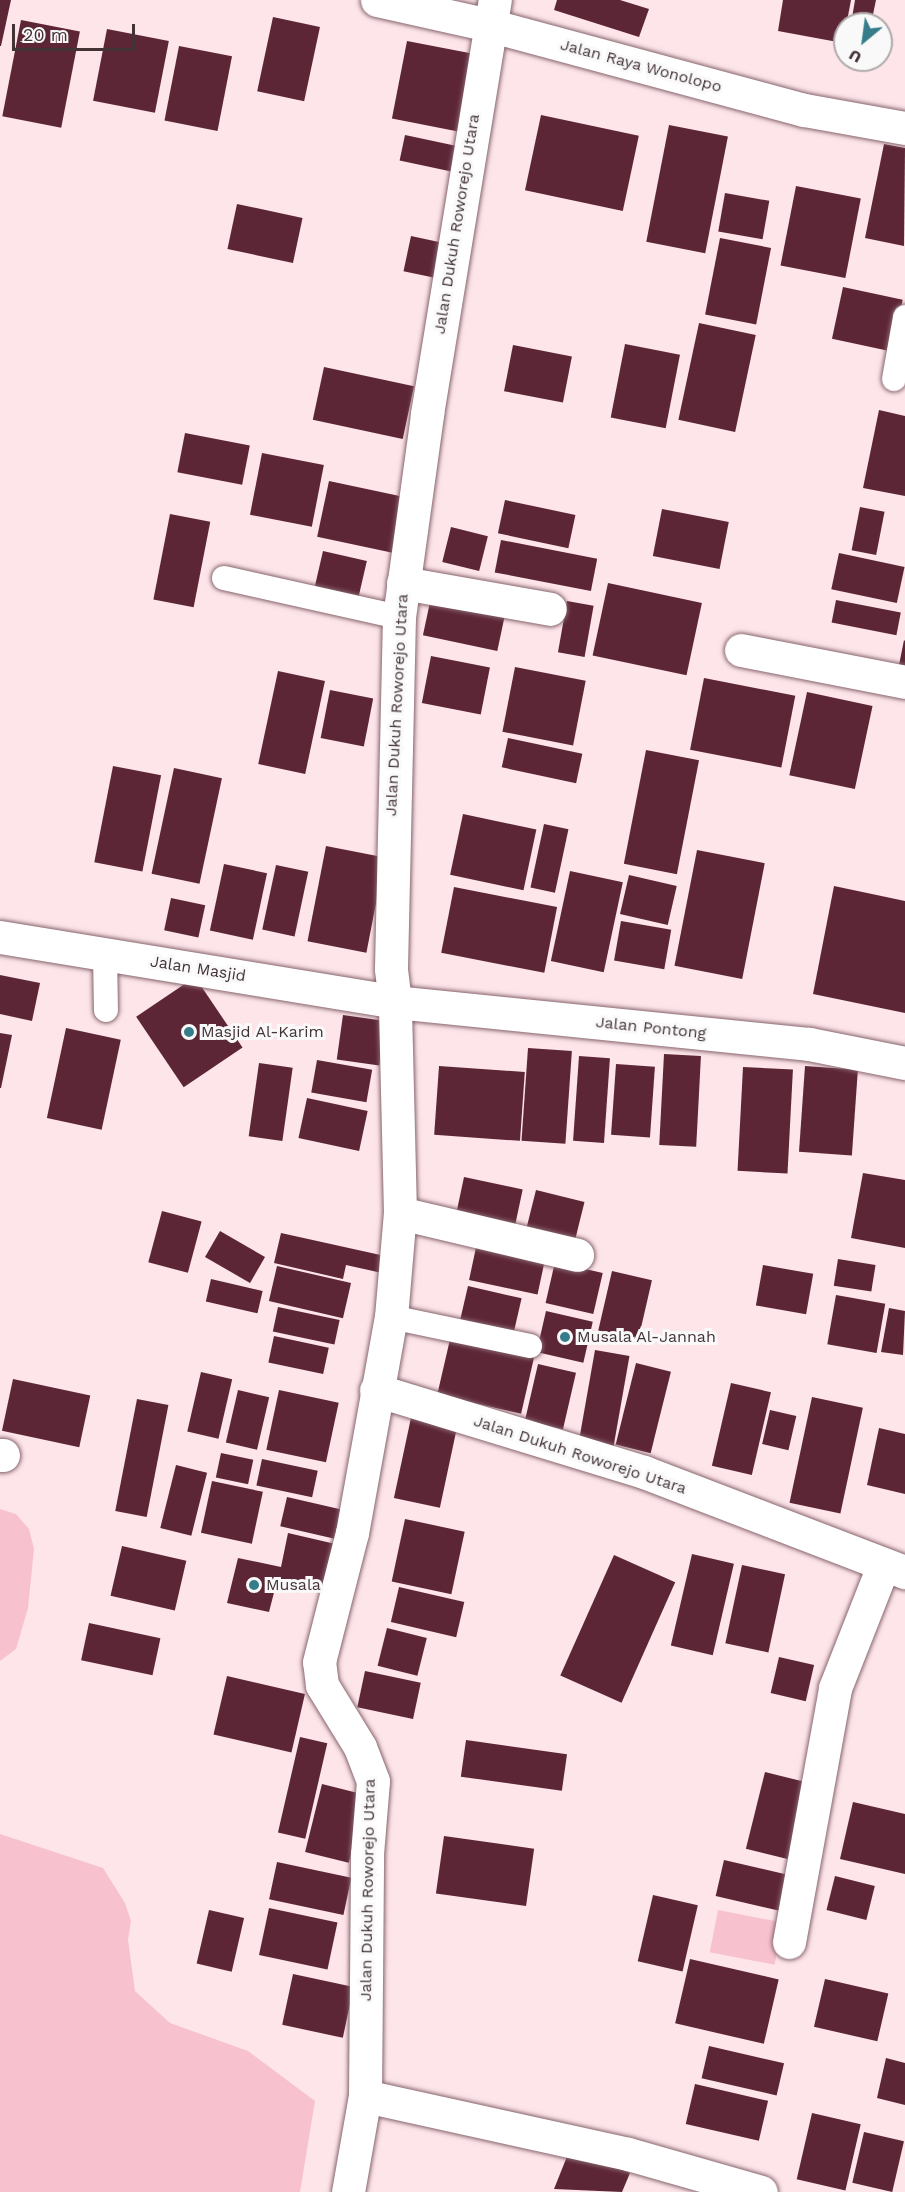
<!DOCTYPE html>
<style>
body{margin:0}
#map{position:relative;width:905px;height:2192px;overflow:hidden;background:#fde5ea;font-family:"Work Sans",sans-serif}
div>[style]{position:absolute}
.green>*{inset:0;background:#f7c2ce;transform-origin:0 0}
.building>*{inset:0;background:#5d2637;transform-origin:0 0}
.roads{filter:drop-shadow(0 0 2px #87656d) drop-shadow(0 0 2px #87656d)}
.service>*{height:24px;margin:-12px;padding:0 12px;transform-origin:12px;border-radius:12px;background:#fff}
.minor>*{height:33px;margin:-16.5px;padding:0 16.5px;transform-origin:16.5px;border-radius:16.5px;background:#fff}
.dots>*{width:16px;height:16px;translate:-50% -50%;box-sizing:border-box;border:3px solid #f9f9f9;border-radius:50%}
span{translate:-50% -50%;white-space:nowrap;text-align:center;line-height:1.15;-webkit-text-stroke:6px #f9f9f9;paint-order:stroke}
.street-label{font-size:16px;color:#433337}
.poi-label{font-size:16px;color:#433337}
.left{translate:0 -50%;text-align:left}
.north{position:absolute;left:833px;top:12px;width:60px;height:60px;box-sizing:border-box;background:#f9f9f9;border:2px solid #b0aaab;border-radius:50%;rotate:209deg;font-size:16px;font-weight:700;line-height:24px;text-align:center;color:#433337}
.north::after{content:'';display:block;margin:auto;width:21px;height:27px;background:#377c8a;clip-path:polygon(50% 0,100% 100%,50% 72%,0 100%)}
.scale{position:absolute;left:12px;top:24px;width:123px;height:27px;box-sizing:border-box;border:3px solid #433337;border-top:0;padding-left:8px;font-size:18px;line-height:21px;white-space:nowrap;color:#433337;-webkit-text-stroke:4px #f9f9f9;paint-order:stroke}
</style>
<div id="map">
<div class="green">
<i style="clip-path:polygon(0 1509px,16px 1514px,29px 1529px,34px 1549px,28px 1608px,16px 1649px,0 1661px)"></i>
<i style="clip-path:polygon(0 1834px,103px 1868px,125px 1903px,131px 1921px,128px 1940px,135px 1991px,170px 2023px,248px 2051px,315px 2101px,300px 2192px,0 2192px)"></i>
<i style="left:718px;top:1910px;width:66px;height:43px;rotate:11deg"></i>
</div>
<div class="building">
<i style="clip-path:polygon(0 0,11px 0,1px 46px,0 46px)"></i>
<i style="clip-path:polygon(557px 0,620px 0,649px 9px,639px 37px,554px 10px)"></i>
<i style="clip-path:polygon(783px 0,851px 0,843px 43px,778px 31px)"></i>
<i style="clip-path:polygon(855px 0,876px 0,871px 24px,851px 24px)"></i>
<i style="left:273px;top:17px;width:48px;height:76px;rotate:12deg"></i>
<i style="left:21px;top:20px;width:60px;height:98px;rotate:11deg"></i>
<i style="left:107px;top:29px;width:63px;height:73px;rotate:11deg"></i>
<i style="left:407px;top:41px;width:70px;height:79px;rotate:11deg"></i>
<i style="left:179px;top:46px;width:54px;height:76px;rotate:11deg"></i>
<i style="left:541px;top:115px;width:100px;height:77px;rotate:12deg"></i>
<i style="left:669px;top:125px;width:60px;height:119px;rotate:11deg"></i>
<i style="left:405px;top:135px;width:54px;height:26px;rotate:12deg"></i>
<i style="clip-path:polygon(884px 144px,905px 148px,904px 246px,865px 238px)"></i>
<i style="left:796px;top:186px;width:66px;height:81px;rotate:11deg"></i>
<i style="left:725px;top:193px;width:45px;height:39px;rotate:10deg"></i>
<i style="left:237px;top:204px;width:67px;height:46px;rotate:12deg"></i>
<i style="left:411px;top:236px;width:38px;height:36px;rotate:12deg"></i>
<i style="left:720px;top:238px;width:52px;height:78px;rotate:11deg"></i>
<i style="left:843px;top:287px;width:61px;height:53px;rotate:12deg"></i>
<i style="left:699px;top:323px;width:58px;height:99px;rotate:12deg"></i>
<i style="left:625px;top:344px;width:56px;height:75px;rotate:11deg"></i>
<i style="left:513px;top:345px;width:60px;height:47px;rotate:11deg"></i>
<i style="left:324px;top:367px;width:92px;height:54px;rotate:12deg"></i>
<i style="clip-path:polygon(879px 410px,905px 416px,905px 496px,863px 488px)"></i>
<i style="left:185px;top:433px;width:66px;height:40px;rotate:11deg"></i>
<i style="left:262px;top:453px;width:63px;height:63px;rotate:11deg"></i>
<i style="left:329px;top:481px;width:83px;height:57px;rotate:12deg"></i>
<i style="left:505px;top:500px;width:72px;height:34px;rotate:12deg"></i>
<i style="left:860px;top:507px;width:25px;height:44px;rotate:11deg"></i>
<i style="left:662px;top:509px;width:68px;height:48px;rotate:11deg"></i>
<i style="left:170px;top:514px;width:41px;height:87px;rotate:11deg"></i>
<i style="left:451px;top:527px;width:38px;height:36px;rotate:14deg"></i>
<i style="left:501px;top:540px;width:98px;height:33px;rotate:11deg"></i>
<i style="left:323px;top:551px;width:45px;height:41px;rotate:13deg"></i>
<i style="left:839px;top:553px;width:67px;height:37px;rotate:12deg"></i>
<i style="left:608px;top:583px;width:96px;height:74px;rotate:12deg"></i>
<i style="left:836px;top:600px;width:66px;height:23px;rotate:11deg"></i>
<i style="left:567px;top:601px;width:27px;height:52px;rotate:10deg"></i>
<i style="left:430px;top:602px;width:76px;height:34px;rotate:12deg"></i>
<i style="clip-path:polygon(904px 640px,905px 641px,905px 666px,899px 665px)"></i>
<i style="left:431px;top:656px;width:60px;height:48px;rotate:11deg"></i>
<i style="left:515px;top:667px;width:72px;height:66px;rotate:11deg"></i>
<i style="left:278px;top:671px;width:48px;height:95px;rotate:12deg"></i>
<i style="left:704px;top:678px;width:93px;height:73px;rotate:11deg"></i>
<i style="left:330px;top:690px;width:44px;height:49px;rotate:11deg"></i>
<i style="left:807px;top:692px;width:67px;height:85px;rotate:12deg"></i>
<i style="left:508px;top:738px;width:76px;height:30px;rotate:12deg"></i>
<i style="left:646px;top:750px;width:54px;height:116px;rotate:11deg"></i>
<i style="left:113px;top:766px;width:49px;height:98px;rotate:11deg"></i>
<i style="left:174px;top:768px;width:49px;height:108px;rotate:12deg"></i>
<i style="left:463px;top:814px;width:75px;height:62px;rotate:12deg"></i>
<i style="left:544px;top:824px;width:25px;height:65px;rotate:12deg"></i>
<i style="left:326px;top:846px;width:60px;height:97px;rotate:11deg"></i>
<i style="left:697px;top:850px;width:69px;height:118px;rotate:11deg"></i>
<i style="left:224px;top:864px;width:44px;height:68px;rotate:12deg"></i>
<i style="left:276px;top:865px;width:33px;height:66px;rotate:12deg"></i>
<i style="left:570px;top:871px;width:54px;height:92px;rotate:12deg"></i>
<i style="left:629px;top:875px;width:49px;height:40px;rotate:13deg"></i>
<i style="clip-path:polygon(834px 886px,905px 901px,905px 1013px,813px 994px)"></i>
<i style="left:454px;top:887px;width:105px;height:67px;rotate:11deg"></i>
<i style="left:171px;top:898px;width:35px;height:33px;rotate:12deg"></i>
<i style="left:621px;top:921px;width:51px;height:40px;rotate:10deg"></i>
<i style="clip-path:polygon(0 975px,40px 983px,32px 1021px,0 1014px)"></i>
<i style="left:195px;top:977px;width:85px;height:71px;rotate:56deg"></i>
<i style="left:343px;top:1015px;width:43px;height:45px;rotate:8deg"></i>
<i style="left:66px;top:1028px;width:56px;height:92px;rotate:12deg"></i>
<i style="clip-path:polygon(0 1033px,12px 1035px,1px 1088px,0 1088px)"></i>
<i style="left:528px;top:1048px;width:44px;height:93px;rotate:4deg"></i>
<i style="left:664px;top:1054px;width:37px;height:91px;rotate:3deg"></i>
<i style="left:579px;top:1056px;width:31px;height:85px;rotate:4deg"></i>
<i style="left:317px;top:1060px;width:56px;height:33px;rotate:10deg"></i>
<i style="left:259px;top:1063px;width:34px;height:74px;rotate:8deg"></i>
<i style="left:616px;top:1064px;width:39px;height:71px;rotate:4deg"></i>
<i style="left:439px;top:1066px;width:86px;height:69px;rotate:4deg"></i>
<i style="left:805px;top:1066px;width:53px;height:86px;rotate:4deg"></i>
<i style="left:743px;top:1067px;width:50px;height:104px;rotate:3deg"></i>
<i style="left:307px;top:1098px;width:62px;height:41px;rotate:12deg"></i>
<i style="clip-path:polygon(863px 1173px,905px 1180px,905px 1248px,851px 1238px)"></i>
<i style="left:464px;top:1177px;width:60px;height:45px;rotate:12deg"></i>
<i style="left:536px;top:1190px;width:50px;height:50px;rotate:14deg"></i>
<i style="left:162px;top:1211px;width:41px;height:53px;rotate:15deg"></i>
<i style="left:220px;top:1231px;width:52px;height:30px;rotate:30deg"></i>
<i style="clip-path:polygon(281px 1233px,385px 1256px,382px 1273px,346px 1265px,343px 1279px,274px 1263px)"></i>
<i style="left:478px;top:1238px;width:70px;height:43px;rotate:12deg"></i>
<i style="left:838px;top:1259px;width:38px;height:27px;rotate:9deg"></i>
<i style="left:555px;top:1262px;width:49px;height:42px;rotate:13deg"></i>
<i style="left:763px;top:1265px;width:51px;height:41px;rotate:10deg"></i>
<i style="left:277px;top:1266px;width:76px;height:36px;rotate:13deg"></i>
<i style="left:612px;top:1271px;width:41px;height:61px;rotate:13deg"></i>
<i style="left:211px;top:1279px;width:53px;height:23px;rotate:13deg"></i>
<i style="left:468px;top:1286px;width:55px;height:38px;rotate:13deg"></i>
<i style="left:836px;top:1295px;width:50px;height:50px;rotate:10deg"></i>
<i style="left:278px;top:1307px;width:63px;height:25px;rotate:12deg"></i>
<i style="clip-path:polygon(889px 1308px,905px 1311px,903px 1355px,881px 1352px)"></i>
<i style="left:546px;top:1311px;width:48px;height:42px;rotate:13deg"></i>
<i style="left:451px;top:1335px;width:86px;height:61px;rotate:13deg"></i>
<i style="left:274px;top:1336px;width:56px;height:27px;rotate:12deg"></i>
<i style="left:595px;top:1350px;width:35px;height:91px;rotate:10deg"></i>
<i style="left:636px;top:1363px;width:36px;height:84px;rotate:14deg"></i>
<i style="left:538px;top:1364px;width:39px;height:58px;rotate:13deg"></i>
<i style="left:201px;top:1372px;width:32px;height:61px;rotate:13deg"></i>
<i style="left:13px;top:1379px;width:79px;height:53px;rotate:12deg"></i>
<i style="left:731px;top:1383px;width:41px;height:85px;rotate:13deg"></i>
<i style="left:238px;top:1390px;width:32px;height:54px;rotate:13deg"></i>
<i style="left:279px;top:1390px;width:61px;height:61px;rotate:12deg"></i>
<i style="left:812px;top:1397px;width:52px;height:108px;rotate:12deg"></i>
<i style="left:137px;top:1399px;width:32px;height:114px;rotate:11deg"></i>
<i style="left:770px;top:1410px;width:27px;height:35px;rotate:13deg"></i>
<i style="left:412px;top:1413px;width:47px;height:87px;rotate:12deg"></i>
<i style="clip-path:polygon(879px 1428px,905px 1434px,905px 1494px,867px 1485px)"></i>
<i style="left:221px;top:1453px;width:33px;height:25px;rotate:12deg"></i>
<i style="left:262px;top:1459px;width:57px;height:27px;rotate:12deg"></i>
<i style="left:176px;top:1465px;width:32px;height:65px;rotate:14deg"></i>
<i style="left:212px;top:1481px;width:52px;height:53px;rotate:12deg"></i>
<i style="left:287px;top:1497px;width:58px;height:30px;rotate:13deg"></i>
<i style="left:405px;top:1519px;width:61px;height:64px;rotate:12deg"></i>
<i style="clip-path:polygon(288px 1533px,344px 1546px,333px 1596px,277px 1583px,278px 1577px,269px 1612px,227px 1603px,238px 1558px,281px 1567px)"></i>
<i style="left:122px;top:1546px;width:66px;height:51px;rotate:13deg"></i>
<i style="left:692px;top:1554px;width:43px;height:94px;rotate:13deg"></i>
<i style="left:614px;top:1555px;width:67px;height:132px;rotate:24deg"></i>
<i style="left:742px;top:1565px;width:44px;height:80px;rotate:12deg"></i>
<i style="left:399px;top:1587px;width:67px;height:36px;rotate:13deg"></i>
<i style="left:89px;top:1623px;width:73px;height:38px;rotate:12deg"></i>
<i style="left:387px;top:1628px;width:41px;height:39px;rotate:14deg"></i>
<i style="left:779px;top:1657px;width:36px;height:37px;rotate:13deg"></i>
<i style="left:365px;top:1671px;width:57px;height:37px;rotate:12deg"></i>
<i style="left:227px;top:1676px;width:80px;height:60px;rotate:13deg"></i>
<i style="left:300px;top:1737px;width:28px;height:98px;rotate:13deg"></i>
<i style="left:466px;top:1740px;width:102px;height:37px;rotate:8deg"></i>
<i style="left:765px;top:1772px;width:49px;height:79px;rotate:14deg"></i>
<i style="left:322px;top:1784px;width:45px;height:70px;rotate:14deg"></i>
<i style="clip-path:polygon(853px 1802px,905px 1814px,905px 1874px,840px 1859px)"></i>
<i style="left:444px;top:1836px;width:91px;height:58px;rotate:8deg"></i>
<i style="left:724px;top:1860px;width:72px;height:37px;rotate:13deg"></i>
<i style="left:277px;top:1862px;width:76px;height:38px;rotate:12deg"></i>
<i style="left:835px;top:1876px;width:41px;height:35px;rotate:14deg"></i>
<i style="left:653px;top:1895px;width:46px;height:68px;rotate:13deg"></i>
<i style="left:269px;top:1908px;width:70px;height:48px;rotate:12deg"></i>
<i style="left:209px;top:1910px;width:36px;height:55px;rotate:13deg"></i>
<i style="left:690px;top:1959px;width:91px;height:66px;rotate:13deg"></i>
<i style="left:293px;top:1974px;width:62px;height:52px;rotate:12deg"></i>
<i style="left:825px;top:1979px;width:65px;height:49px;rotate:13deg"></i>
<i style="left:709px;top:2046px;width:77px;height:33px;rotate:13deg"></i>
<i style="clip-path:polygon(886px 2058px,905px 2063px,905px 2105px,877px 2098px)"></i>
<i style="left:695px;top:2084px;width:75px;height:41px;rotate:13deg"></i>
<i style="left:812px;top:2113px;width:50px;height:68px;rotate:13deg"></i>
<i style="left:864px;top:2132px;width:41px;height:52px;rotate:13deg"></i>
<i style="clip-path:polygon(570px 2149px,630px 2173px,622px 2192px,554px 2189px)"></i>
</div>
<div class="roads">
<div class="service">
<i style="left:894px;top:379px;width:63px;rotate:-79.9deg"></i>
<i style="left:224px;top:578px;width:179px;rotate:12.6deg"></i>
<i style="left:105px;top:954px;width:56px;rotate:89deg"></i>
<i style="left:391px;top:1317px;width:142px;rotate:11.8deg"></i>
</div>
<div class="minor">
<i style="left:377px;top:0;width:115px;rotate:12.6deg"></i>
<i style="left:489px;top:25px;width:326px;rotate:15.1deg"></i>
<i style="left:804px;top:110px;width:103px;rotate:10.1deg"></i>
<i style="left:403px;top:583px;width:149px;rotate:10deg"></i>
<i style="left:741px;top:650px;width:167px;rotate:11deg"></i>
<i style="left:0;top:937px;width:400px;rotate:9.3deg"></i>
<i style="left:395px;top:1002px;width:416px;rotate:5.8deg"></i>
<i style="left:809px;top:1044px;width:98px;rotate:11.2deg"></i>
<i style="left:400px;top:1213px;width:182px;rotate:13.3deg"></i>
<i style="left:376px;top:1390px;width:280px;rotate:17deg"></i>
<i style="left:644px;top:1472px;width:280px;rotate:21deg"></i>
<i style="left:0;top:1455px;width:3px"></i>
<i style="left:789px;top:1942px;width:258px;rotate:-79.7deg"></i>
<i style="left:835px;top:1688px;width:131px;rotate:-68.5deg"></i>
<i style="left:365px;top:2096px;width:269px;rotate:12.4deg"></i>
<i style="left:628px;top:2154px;width:138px;rotate:15.9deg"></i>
<i style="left:348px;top:2192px;width:97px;rotate:-80deg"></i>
<i style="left:365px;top:2096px;width:242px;rotate:-89.5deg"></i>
<i style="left:367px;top:1854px;width:73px;rotate:-85.3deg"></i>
<i style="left:373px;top:1781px;width:36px;rotate:-111deg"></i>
<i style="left:360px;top:1747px;width:73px;rotate:-121.5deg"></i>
<i style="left:322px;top:1685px;width:23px;rotate:-97deg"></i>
<i style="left:319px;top:1662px;width:133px;rotate:-75.7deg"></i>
<i style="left:352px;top:1533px;width:219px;rotate:-79.8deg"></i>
<i style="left:391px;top:1317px;width:104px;rotate:-85.1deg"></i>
<i style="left:400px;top:1213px;width:211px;rotate:-91.4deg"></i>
<i style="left:395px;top:1002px;width:34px;rotate:-97deg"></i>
<i style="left:391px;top:968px;width:351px;rotate:-88.7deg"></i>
<i style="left:399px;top:617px;width:205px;rotate:-82.1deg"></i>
<i style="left:427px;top:414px;width:420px;rotate:-80.7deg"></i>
</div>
</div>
<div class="dots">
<i style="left:189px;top:1032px;background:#377c8a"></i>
<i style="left:565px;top:1337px;background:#377c8a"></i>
<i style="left:254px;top:1585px;background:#377c8a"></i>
</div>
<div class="street-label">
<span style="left:641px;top:66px;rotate:15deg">Jalan Raya Wonolopo</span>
<span style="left:457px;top:224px;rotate:-81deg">Jalan Dukuh Roworejo Utara</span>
<span style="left:397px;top:705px;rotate:-87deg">Jalan Dukuh Roworejo Utara</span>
<span style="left:198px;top:969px;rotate:9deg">Jalan Masjid</span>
<span style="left:651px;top:1028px;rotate:6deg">Jalan Pontong</span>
<span style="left:580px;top:1455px;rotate:18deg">Jalan Dukuh Roworejo Utara</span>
<span style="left:368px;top:1890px;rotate:-89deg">Jalan Dukuh Roworejo Utara</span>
</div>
<div class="poi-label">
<span class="left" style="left:201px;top:1032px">Masjid Al-Karim</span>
<span class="left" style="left:577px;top:1337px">Musala Al-Jannah</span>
<span class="left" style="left:266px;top:1585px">Musala</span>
</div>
<div class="north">U</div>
<div class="scale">20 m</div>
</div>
